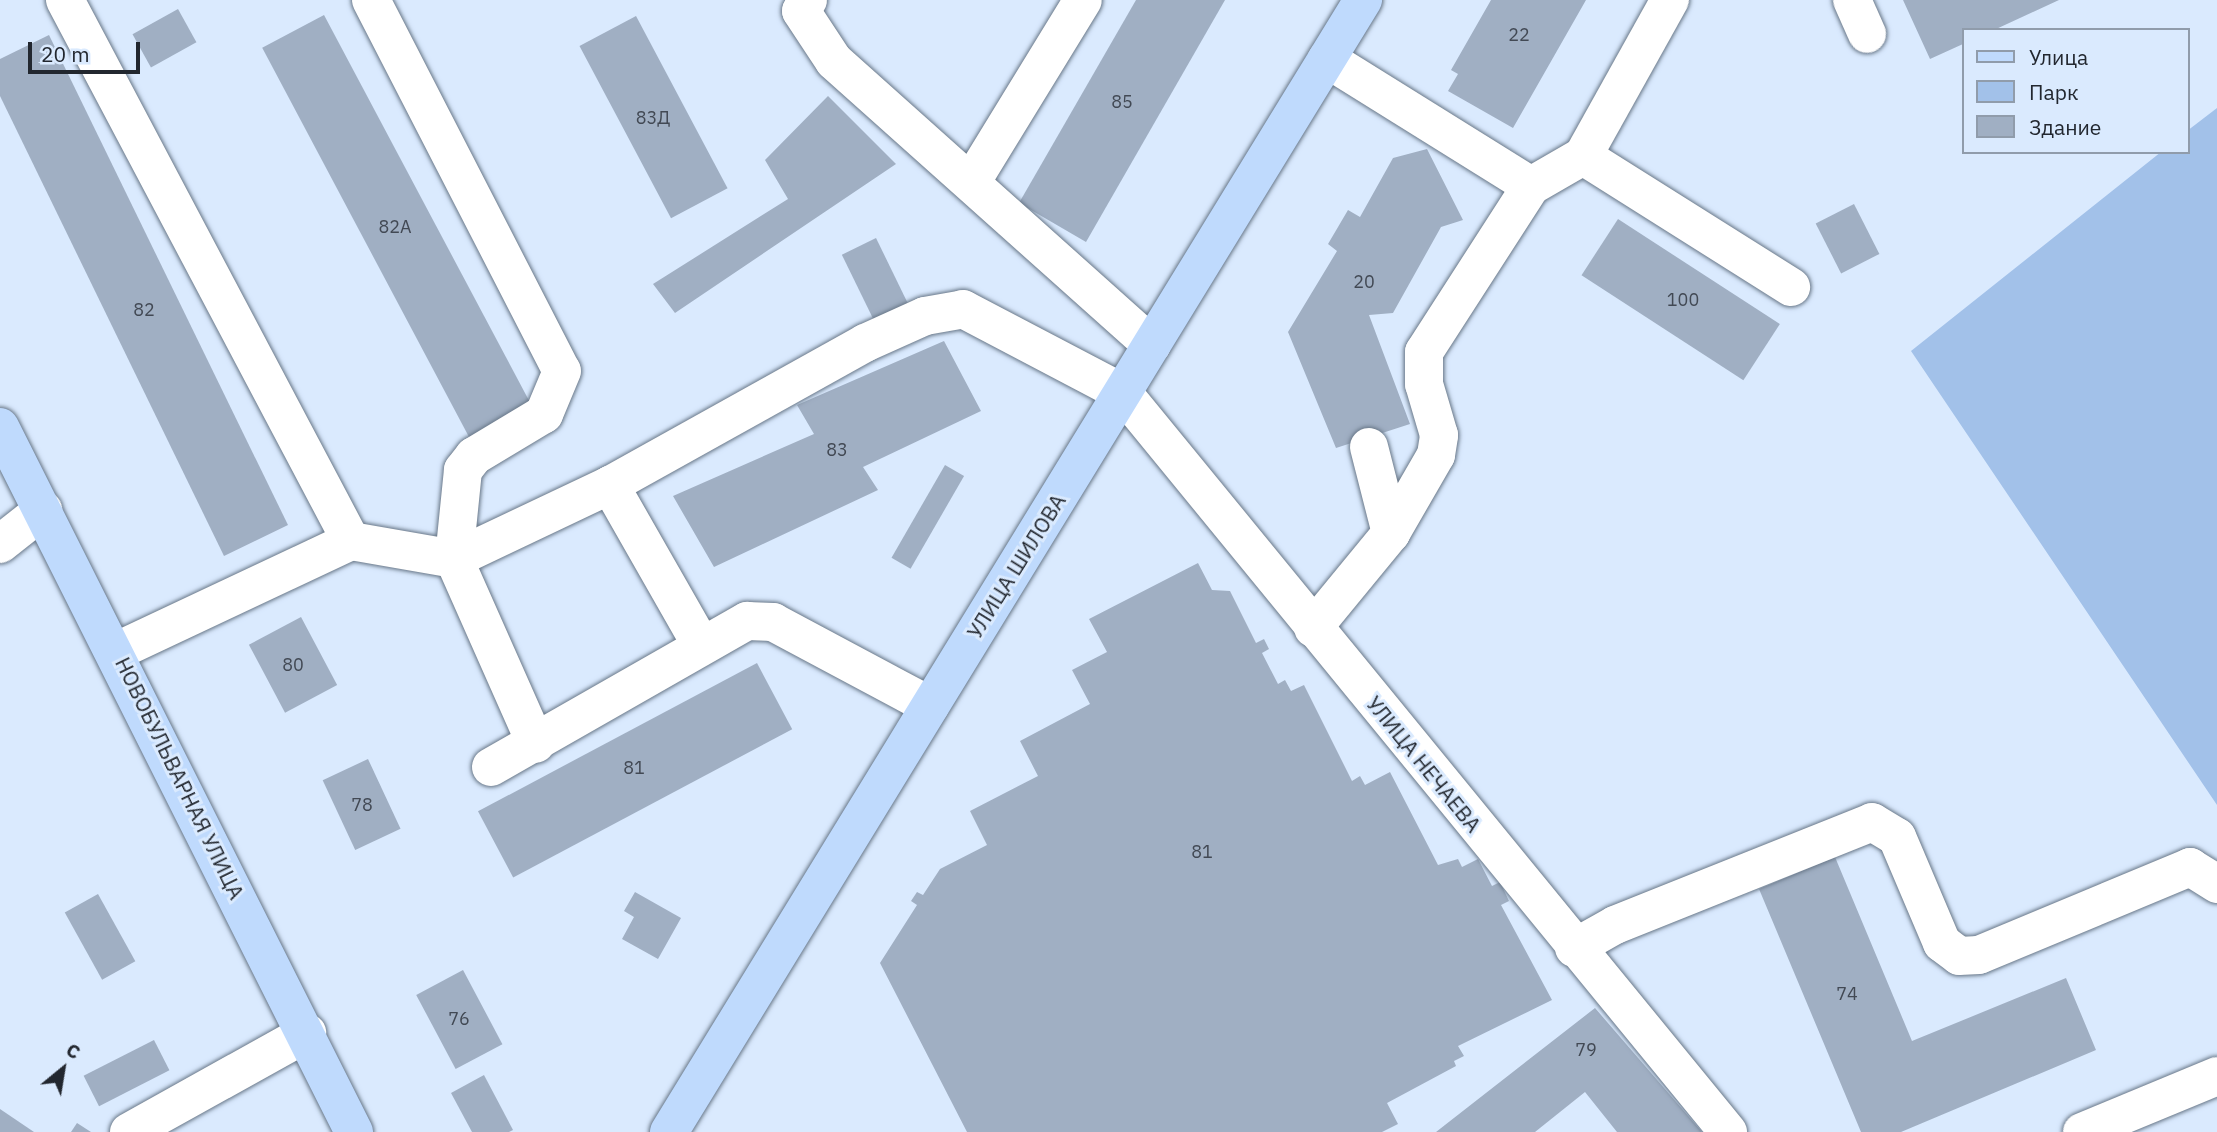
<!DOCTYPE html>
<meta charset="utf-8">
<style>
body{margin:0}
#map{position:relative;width:2217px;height:1132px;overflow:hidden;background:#daeafe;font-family:"IBM Plex Sans",sans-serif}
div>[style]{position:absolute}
.green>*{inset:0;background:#a2c1e9}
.building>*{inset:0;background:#a0afc3;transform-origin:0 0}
.roads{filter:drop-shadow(0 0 2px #687788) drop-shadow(0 0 2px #687788)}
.minor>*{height:38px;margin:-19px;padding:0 19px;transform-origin:19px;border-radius:19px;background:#fff}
.major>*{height:38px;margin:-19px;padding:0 19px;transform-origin:19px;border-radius:19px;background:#bfdafd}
span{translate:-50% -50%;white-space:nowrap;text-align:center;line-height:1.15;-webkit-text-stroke:6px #daeafe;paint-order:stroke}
.number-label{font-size:18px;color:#424954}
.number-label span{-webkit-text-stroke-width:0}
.street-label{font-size:21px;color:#22272f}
.legend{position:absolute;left:1962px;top:28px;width:228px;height:126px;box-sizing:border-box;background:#daeafe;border:2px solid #909cab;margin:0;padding:9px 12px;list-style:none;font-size:21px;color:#22272f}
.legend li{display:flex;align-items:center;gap:14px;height:35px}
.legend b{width:35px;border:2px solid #909cab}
.north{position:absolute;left:28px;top:1034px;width:70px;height:70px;-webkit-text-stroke:5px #daeafe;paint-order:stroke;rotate:30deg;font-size:19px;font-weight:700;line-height:28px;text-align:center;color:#22272f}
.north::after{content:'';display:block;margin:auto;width:24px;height:32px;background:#22272f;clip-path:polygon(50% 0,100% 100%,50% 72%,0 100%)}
.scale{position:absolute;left:28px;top:42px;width:112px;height:32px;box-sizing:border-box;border:4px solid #22272f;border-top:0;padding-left:9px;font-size:21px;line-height:24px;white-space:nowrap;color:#22272f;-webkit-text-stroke:5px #daeafe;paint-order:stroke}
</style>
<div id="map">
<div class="green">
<i style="clip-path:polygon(2217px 108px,2217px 805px,1911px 351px,2161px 152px,2187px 152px,2187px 131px)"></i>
</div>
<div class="building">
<i style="clip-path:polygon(1136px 0,1225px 0,1086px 242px,1019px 203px)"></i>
<i style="clip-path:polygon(1491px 0,1586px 0,1513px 128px,1448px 91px,1458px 74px,1451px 70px)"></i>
<i style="clip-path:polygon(1903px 0,2059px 0,1994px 30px,1963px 30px,1963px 44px,1930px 59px)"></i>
<i style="left:178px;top:9px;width:38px;height:52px;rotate:61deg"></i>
<i style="left:324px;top:15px;width:442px;height:70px;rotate:62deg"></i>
<i style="left:636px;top:16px;width:195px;height:64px;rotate:62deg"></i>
<i style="clip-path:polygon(49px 35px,288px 525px,224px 556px,0 96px,0 59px)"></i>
<i style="clip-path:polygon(828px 96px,896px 164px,675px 313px,653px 284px,788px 199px,765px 160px)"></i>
<i style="clip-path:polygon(1427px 149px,1463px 220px,1441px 227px,1393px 313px,1369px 315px,1410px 424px,1336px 448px,1288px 332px,1337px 251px,1328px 244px,1348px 210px,1360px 217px,1393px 158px)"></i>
<i style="left:1854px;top:204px;width:56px;height:43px;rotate:63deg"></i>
<i style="left:1618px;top:219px;width:193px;height:67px;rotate:33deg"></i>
<i style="left:876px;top:238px;width:85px;height:38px;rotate:64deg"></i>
<i style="clip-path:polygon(944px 341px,981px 411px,863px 467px,878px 490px,714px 567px,673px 496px,814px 434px,797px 405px)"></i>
<i style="left:945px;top:465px;width:22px;height:107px;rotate:30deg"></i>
<i style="clip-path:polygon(1198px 563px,1212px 590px,1230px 591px,1256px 643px,1264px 639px,1269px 649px,1262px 653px,1278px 684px,1285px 680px,1291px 691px,1304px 685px,1352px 781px,1360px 776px,1365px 785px,1390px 772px,1438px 865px,1458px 859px,1462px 867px,1478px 859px,1492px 886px,1500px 882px,1509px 901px,1501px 905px,1552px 1000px,1458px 1046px,1464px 1056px,1454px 1061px,1456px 1066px,1387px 1103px,1398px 1124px,1382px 1132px,967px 1132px,880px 963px,917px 905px,911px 901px,917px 892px,923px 895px,940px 869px,987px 845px,970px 811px,1038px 776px,1020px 741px,1090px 704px,1072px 670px,1107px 652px,1089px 619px)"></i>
<i style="left:301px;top:617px;width:77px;height:59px;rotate:62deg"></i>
<i style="left:757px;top:663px;width:75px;height:316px;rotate:62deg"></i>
<i style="left:368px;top:759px;width:77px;height:50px;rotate:65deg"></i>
<i style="clip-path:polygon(1835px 857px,1912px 1041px,2066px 978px,2096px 1050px,1901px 1132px,1861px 1132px,1759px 889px)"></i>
<i style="clip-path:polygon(635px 892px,681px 918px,658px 959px,622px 939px,634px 917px,624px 911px)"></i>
<i style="left:98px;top:894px;width:77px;height:38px;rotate:61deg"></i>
<i style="left:463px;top:970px;width:84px;height:53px;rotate:62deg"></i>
<i style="clip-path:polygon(1595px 1008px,1702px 1132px,1617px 1132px,1585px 1092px,1535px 1132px,1436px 1132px)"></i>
<i style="left:154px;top:1040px;width:34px;height:79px;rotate:63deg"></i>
<i style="clip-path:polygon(484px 1075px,513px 1130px,509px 1132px,472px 1132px,451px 1093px)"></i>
<i style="clip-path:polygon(0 1109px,34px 1132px,0 1132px)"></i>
<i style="clip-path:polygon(77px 1123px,91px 1132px,71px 1132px)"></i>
</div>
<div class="roads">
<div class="minor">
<i style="left:65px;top:0;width:612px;rotate:62.14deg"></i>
<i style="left:371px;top:0;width:417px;rotate:62.8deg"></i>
<i style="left:562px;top:371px;width:47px;rotate:112.7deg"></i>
<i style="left:544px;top:414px;width:82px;rotate:149deg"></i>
<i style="left:474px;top:456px;width:18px;rotate:128deg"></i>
<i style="left:463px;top:470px;width:89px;rotate:95.8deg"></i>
<i style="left:808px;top:0;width:13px;rotate:122deg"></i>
<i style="left:801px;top:11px;width:60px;rotate:56.6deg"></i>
<i style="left:834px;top:61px;width:426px;rotate:41.8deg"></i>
<i style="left:1852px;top:0;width:37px;rotate:66deg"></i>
<i style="left:1327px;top:59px;width:240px;rotate:31.9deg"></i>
<i style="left:1583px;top:156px;width:179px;rotate:-60.9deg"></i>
<i style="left:972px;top:181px;width:212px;rotate:-58.5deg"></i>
<i style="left:1369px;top:447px;width:89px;rotate:75.7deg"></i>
<i style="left:0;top:544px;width:55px;rotate:-38.3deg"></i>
<i style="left:454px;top:559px;width:173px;rotate:-25.4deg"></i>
<i style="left:1313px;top:628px;width:123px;rotate:-50.6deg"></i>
<i style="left:1391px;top:533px;width:90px;rotate:-60deg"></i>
<i style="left:1436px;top:455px;width:20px;rotate:-81deg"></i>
<i style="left:1439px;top:435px;width:53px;rotate:-106.4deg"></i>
<i style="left:1424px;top:384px;width:32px;rotate:-90deg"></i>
<i style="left:1424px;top:352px;width:197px;rotate:-57.2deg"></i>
<i style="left:1531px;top:186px;width:60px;rotate:-30deg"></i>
<i style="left:1583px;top:156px;width:246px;rotate:32.2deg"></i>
<i style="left:700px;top:643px;width:182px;rotate:-119.7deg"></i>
<i style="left:610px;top:485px;width:292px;rotate:-29.1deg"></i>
<i style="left:865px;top:343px;width:66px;rotate:-24.2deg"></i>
<i style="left:925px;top:316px;width:39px;rotate:-10deg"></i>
<i style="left:963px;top:309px;width:181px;rotate:27.7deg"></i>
<i style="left:1123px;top:393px;width:955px;rotate:50.69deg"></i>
<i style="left:117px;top:651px;width:259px;rotate:-25.2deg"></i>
<i style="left:351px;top:541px;width:105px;rotate:9.9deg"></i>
<i style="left:454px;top:559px;width:202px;rotate:66.1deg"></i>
<i style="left:491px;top:767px;width:295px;rotate:-29.7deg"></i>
<i style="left:747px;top:621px;width:26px;rotate:2deg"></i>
<i style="left:773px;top:622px;width:178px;rotate:28.1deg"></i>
<i style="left:1574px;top:948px;width:47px;rotate:-29.3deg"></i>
<i style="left:1615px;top:925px;width:277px;rotate:-21.8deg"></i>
<i style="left:1872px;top:822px;width:29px;rotate:31deg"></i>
<i style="left:1897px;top:837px;width:115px;rotate:67deg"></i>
<i style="left:1942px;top:943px;width:21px;rotate:37deg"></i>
<i style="left:1959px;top:956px;width:20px;rotate:-3deg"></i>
<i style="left:1979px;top:955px;width:229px;rotate:-22.6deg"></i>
<i style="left:2190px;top:867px;width:32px;rotate:32deg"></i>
<i style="left:129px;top:1132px;width:204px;rotate:-29.1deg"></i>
<i style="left:2082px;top:1132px;width:146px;rotate:-22.5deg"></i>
</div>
<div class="major">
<i style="left:0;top:427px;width:789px;rotate:63.34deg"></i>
<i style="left:669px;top:1132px;width:1328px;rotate:-58.49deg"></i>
</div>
</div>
<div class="number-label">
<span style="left:1519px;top:35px">22</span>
<span style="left:1122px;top:102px">85</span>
<span style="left:653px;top:118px">83Д</span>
<span style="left:395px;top:227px">82А</span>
<span style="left:1364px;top:282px">20</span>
<span style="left:1683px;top:300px">100</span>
<span style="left:144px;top:310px">82</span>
<span style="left:837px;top:450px">83</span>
<span style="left:293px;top:665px">80</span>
<span style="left:634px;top:768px">81</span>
<span style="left:362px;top:805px">78</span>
<span style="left:1202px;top:852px">81</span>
<span style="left:1847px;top:994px">74</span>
<span style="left:459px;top:1019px">76</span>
<span style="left:1586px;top:1050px">79</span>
</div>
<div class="street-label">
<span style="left:1016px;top:566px;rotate:-58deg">УЛИЦА ШИЛОВА</span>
<span style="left:1424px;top:764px;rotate:51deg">УЛИЦА НЕЧАЕВА</span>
<span style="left:180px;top:778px;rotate:64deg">НОВОБУЛЬВАРНАЯ УЛИЦА</span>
</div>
<ul class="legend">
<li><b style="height:9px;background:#bfdafd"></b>Улица</li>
<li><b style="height:19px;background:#a2c1e9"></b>Парк</li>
<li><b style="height:19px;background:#a0afc3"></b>Здание</li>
</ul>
<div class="north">С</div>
<div class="scale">20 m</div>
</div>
